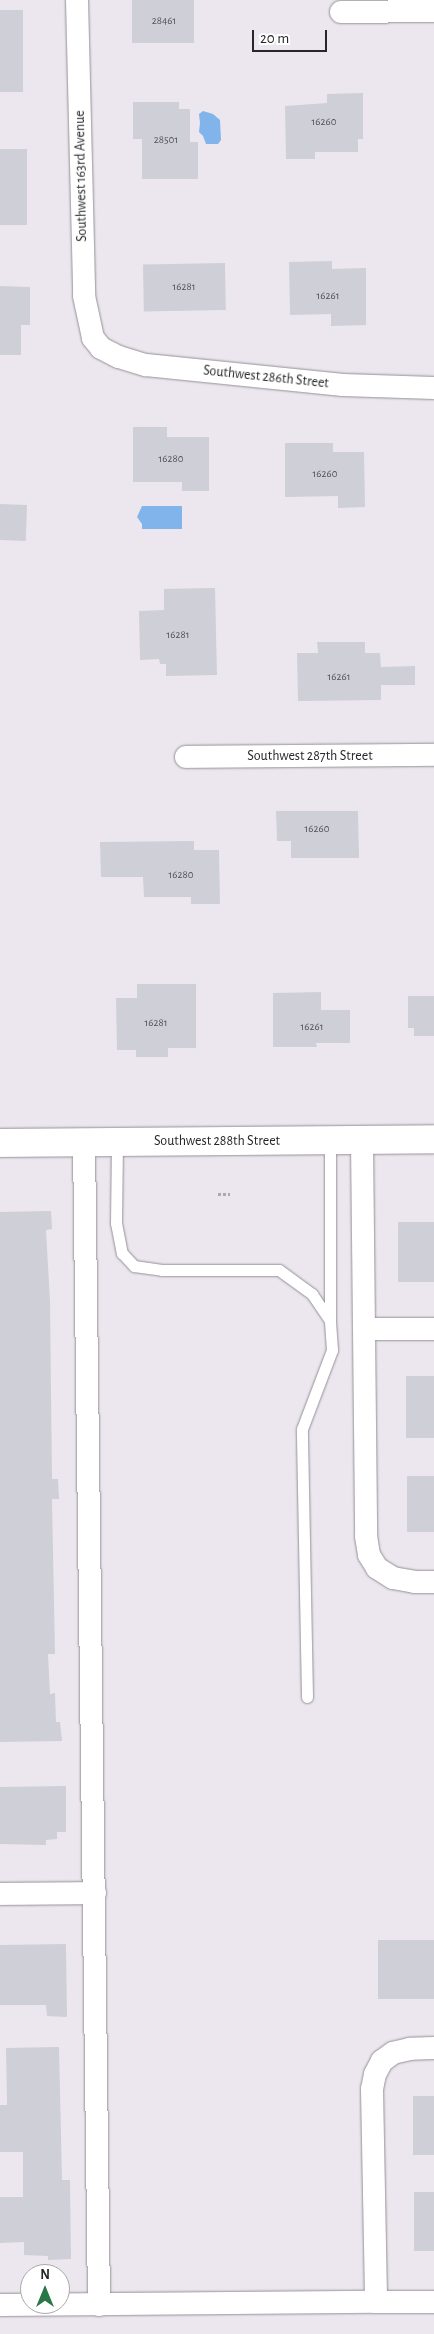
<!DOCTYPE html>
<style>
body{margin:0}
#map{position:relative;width:434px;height:2334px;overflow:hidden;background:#ece7ee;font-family:"Alegreya Sans",sans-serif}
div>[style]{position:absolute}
.water>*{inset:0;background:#80b4ea}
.building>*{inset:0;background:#cecfd7;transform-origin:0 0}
.path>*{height:3px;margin-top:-1.5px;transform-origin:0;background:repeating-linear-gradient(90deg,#aca8ae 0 2.5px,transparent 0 5px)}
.roads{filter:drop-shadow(0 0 1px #959097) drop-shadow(0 0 1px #959097)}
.service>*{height:11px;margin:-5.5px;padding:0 5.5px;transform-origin:5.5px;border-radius:5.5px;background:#fff}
.minor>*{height:22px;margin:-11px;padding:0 11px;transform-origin:11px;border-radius:11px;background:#fff}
.tertiary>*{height:28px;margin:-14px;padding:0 14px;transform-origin:14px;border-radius:14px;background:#fff}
span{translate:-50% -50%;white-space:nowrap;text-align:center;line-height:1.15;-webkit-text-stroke:4px #fff;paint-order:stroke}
.number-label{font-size:11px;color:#525054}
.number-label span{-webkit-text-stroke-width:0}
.street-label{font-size:14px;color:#282629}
.north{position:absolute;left:20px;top:2264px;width:50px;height:50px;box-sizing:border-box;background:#fff;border:1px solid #a9a8a9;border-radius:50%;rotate:0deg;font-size:14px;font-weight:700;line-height:20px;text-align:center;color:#282629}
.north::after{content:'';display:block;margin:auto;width:18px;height:22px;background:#287747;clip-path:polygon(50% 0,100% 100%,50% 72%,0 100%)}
.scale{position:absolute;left:252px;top:30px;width:75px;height:22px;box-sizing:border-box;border:2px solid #282629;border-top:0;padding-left:6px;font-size:15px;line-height:18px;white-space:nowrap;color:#282629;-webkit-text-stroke:4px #fff;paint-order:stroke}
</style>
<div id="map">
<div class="water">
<i style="clip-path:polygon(203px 111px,213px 114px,220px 120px,221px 140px,218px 144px,206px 144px,203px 136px,199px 132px,200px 123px,199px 114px)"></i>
<i style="clip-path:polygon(142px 506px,182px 506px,182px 529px,142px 529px,142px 524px,137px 517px)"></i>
</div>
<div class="building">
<i style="left:132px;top:0;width:62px;height:43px"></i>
<i style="left:0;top:10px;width:23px;height:82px"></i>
<i style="clip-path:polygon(363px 93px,363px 139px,358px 139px,358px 152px,315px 152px,315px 159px,286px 159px,285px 106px,327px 103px,327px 94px)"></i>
<i style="clip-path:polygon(133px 102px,179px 102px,179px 109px,190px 109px,190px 142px,198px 142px,198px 179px,142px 179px,142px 139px,133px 139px)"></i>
<i style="left:0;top:149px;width:27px;height:76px"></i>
<i style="clip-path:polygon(332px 261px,332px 269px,366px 268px,366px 325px,331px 326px,331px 314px,290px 315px,289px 262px)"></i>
<i style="left:225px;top:263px;width:47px;height:82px;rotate:89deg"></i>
<i style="clip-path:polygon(0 286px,30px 287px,30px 325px,21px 325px,21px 355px,0 355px)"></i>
<i style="clip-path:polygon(133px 427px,167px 427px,167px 437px,209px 437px,209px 491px,182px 491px,182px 482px,133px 482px)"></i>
<i style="clip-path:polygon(285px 443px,333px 443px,333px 452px,364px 452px,365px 507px,338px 508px,338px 496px,285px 497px)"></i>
<i style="left:0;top:504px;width:27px;height:36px;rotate:2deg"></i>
<i style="clip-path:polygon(215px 588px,217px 675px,166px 676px,166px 664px,160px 664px,159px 659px,140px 660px,139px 611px,164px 610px,164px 589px)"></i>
<i style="clip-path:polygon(317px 642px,365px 642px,365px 653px,380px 653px,381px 667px,415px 666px,415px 685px,381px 685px,381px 700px,298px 701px,297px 653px,318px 653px)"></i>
<i style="clip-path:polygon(276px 811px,358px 811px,359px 858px,291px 858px,291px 841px,277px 841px)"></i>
<i style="clip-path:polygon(194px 841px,194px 850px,219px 850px,220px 904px,191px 904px,191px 897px,144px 897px,143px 877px,101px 877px,100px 842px)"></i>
<i style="clip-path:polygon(137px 984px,196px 984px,196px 1048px,168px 1048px,168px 1057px,136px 1057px,136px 1050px,117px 1050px,116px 998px,137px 998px)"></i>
<i style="clip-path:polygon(321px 992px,321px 1010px,350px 1010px,350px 1043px,316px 1043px,317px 1047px,273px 1047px,273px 993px)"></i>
<i style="clip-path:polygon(408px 996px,434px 996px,434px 1036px,414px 1036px,414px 1028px,408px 1028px)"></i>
<i style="clip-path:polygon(51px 1211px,52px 1229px,46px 1230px,50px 1301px,52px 1479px,58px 1479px,59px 1499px,52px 1499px,55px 1654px,48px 1654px,50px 1694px,55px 1693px,56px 1722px,60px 1722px,62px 1741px,0 1742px,0 1212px)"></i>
<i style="left:434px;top:1222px;width:60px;height:36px;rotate:90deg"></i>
<i style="left:406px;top:1376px;width:28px;height:62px"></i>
<i style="left:407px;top:1476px;width:27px;height:56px"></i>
<i style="clip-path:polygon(66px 1786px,66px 1832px,57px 1832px,57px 1839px,46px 1840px,46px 1845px,0 1844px,0 1787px)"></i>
<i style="left:378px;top:1940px;width:56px;height:59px"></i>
<i style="clip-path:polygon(66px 1944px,67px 2017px,47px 2016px,46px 2005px,0 2005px,0 1945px)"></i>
<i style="clip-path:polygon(59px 2047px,62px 2180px,70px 2180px,71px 2259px,48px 2260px,48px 2256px,24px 2255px,24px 2242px,0 2243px,0 2197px,23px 2197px,23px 2152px,0 2152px,0 2105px,7px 2105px,6px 2048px)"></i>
<i style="left:413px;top:2096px;width:21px;height:59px"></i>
<i style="left:414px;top:2192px;width:20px;height:59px"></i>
</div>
<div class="path">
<i style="left:218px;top:1194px;width:12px"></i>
</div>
<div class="roads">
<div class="service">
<i style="left:117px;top:1142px;width:81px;rotate:90.7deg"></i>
<i style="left:116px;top:1223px;width:31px;rotate:79deg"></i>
<i style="left:122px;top:1253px;width:18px;rotate:47deg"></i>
<i style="left:134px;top:1266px;width:28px;rotate:8deg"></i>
<i style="left:162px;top:1270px;width:117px"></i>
<i style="left:279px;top:1270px;width:41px;rotate:36deg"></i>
<i style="left:312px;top:1294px;width:32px;rotate:56deg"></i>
<i style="left:307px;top:1697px;width:268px;rotate:-91.1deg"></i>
<i style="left:302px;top:1429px;width:85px;rotate:-69.2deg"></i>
<i style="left:332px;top:1350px;width:29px;rotate:-94deg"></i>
<i style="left:330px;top:1321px;width:181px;rotate:-90deg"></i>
</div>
<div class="minor">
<i style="left:77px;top:0;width:296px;rotate:88.6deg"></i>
<i style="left:84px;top:296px;width:43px;rotate:77.9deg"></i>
<i style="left:93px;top:338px;width:13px;rotate:51deg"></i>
<i style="left:101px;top:348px;width:20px;rotate:27deg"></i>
<i style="left:119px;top:357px;width:28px;rotate:17deg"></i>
<i style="left:146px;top:365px;width:198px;rotate:5.8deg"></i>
<i style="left:343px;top:385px;width:91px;rotate:1.9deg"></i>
<i style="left:341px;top:12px;width:93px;rotate:-0.6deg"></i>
<i style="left:186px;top:757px;width:248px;rotate:-0.5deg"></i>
<i style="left:362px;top:1140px;width:189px;rotate:89.4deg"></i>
<i style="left:364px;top:1329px;width:70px"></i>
<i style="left:84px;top:1142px;width:1163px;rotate:89.26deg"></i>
<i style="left:364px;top:1329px;width:207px;rotate:89.4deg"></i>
<i style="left:366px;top:1536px;width:19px;rotate:81deg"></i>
<i style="left:369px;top:1555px;width:15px;rotate:58deg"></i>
<i style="left:377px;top:1568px;width:19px;rotate:32deg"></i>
<i style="left:393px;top:1578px;width:22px;rotate:10deg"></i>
<i style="left:415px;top:1582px;width:19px"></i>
<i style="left:0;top:1894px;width:95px;rotate:-0.6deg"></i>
<i style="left:434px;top:2048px;width:24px;rotate:178deg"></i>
<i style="left:410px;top:2049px;width:17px;rotate:167deg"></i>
<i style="left:393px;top:2053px;width:14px;rotate:144deg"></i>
<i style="left:382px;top:2061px;width:15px;rotate:118deg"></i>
<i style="left:375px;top:2074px;width:15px;rotate:101deg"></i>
<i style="left:372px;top:2089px;width:213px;rotate:88.9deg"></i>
<i style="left:376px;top:2302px;width:58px"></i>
<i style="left:0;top:2305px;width:376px;rotate:-0.5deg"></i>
</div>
<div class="tertiary">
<i style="left:0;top:1143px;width:434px;rotate:-0.5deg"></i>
</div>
</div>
<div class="number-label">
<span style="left:164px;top:21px">28461</span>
<span style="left:324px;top:122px">16260</span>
<span style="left:166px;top:140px">28501</span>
<span style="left:184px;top:287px">16281</span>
<span style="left:328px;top:296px">16261</span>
<span style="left:171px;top:459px">16280</span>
<span style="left:325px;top:474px">16260</span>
<span style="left:178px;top:635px">16281</span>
<span style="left:339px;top:677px">16261</span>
<span style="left:317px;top:829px">16260</span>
<span style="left:181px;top:875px">16280</span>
<span style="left:156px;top:1023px">16281</span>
<span style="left:312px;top:1027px">16261</span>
</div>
<div class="street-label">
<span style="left:81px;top:176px;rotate:-91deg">Southwest 163rd Avenue</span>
<span style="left:266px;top:377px;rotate:6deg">Southwest 286th Street</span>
<span style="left:310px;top:756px">Southwest 287th Street</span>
<span style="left:217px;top:1141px">Southwest 288th Street</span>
</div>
<div class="north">N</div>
<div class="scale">20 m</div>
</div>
